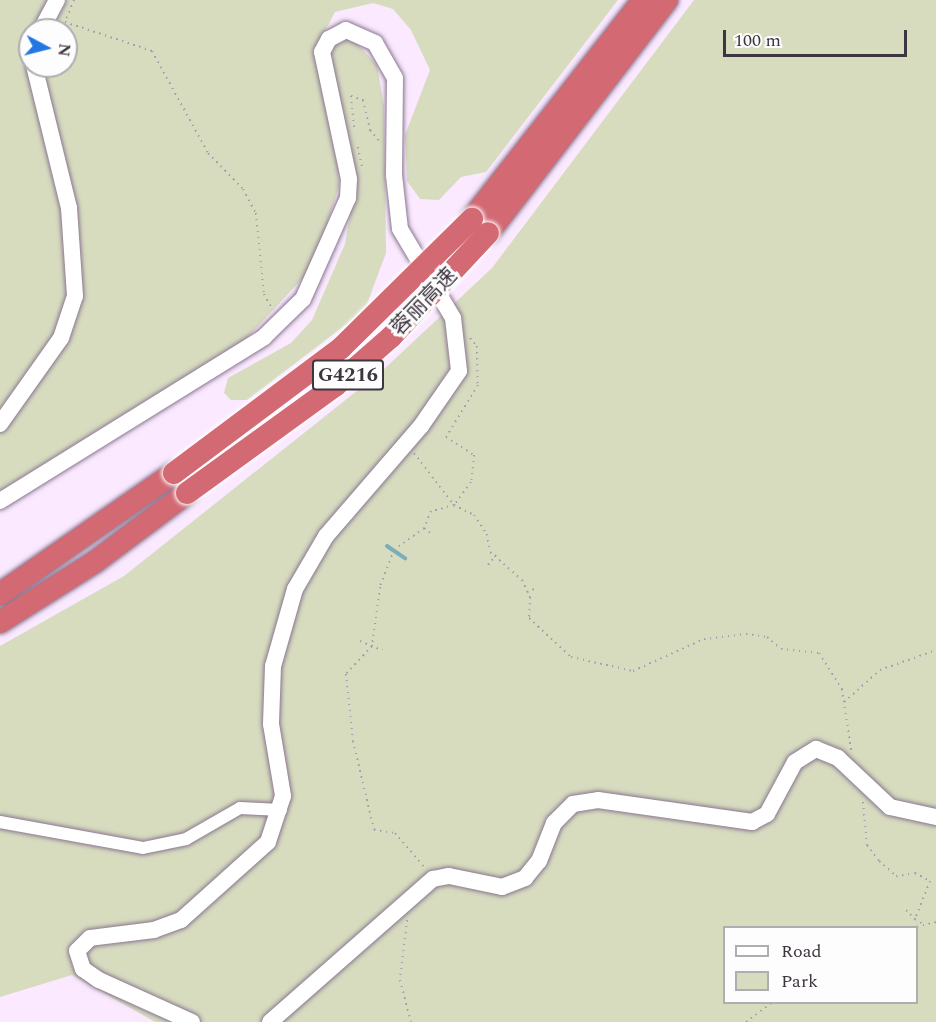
<!DOCTYPE html>
<meta charset="utf-8">
<style>
body{margin:0}
#map{position:relative;width:936px;height:1022px;overflow:hidden;background:#fae9ff;font-family:Spectral,"Noto Sans SC",serif}
div>[style]{position:absolute}
.green>*{inset:0;background:#d7dcbf}
.stream>*{height:4px;margin:-2px;padding:0 2px;transform-origin:2px;border-radius:2px;background:#7aaebc}
.path>*{height:2px;margin-top:-1px;transform-origin:0;background:repeating-linear-gradient(90deg,#a99cad 0 1.5px,transparent 0 6px)}
.roads{filter:drop-shadow(0 0 2px #8a7790) drop-shadow(0 0 2px #8a7790)}
.street>*{height:12px;margin:-6px;padding:0 6px;transform-origin:6px;border-radius:6px;background:#fff}
.secondary>*{height:16px;margin:-8px;padding:0 8px;transform-origin:8px;border-radius:8px;background:#fff}
.highway>*{height:22px;margin:-11px;padding:0 11px;transform-origin:11px;border-radius:11px;background:#d26973}
.bridges{filter:drop-shadow(0 0 2px #fff) drop-shadow(0 0 2px #fff)}
.highway-bridge>*{height:22px;margin:-11px;padding:0 11px;transform-origin:11px;border-radius:11px;background:#d26973}
span{translate:-50% -50%;white-space:nowrap;text-align:center;line-height:1.15;-webkit-text-stroke:6px #fdfdfd;paint-order:stroke}
.shield-label span{padding:2px 4px;background:#fdfdfd;border:2px solid;border-radius:4px;-webkit-text-stroke-width:0}
.shield-label{font-size:20px;color:#3d3540;font-weight:700}
.street-label{font-size:21px;color:#3d3540}
.legend{position:absolute;left:723px;top:926px;width:195px;height:78px;box-sizing:border-box;background:#fdfdfd;border:2px solid #b0adb1;margin:0;padding:8px 10px;list-style:none;font-size:18px;color:#3d3540}
.legend li{display:flex;align-items:center;gap:12px;height:30px}
.legend b{width:30px;border:2px solid #b0adb1}
.north{position:absolute;left:18px;top:18px;width:60px;height:60px;box-sizing:border-box;background:#fdfdfd;border:2px solid #b0adb1;border-radius:50%;rotate:97deg;font-size:16px;font-weight:700;line-height:24px;text-align:center;color:#3d3540}
.north::after{content:'';display:block;margin:auto;width:21px;height:27px;background:#2377e2;clip-path:polygon(50% 0,100% 100%,50% 72%,0 100%)}
.scale{position:absolute;left:723px;top:30px;width:184px;height:27px;box-sizing:border-box;border:3px solid #3d3540;border-top:0;padding-left:8px;font-size:18px;line-height:21px;white-space:nowrap;color:#3d3540;-webkit-text-stroke:4px #fdfdfd;paint-order:stroke}
</style>
<div id="map">
<div class="green">
<i style="clip-path:polygon(evenodd,0 0,618px 0,486px 172px,461px 177px,439px 200px,420px 199px,407px 181px,405px 135px,430px 70px,411px 30px,393px 9px,373px 3px,335px 12px,314px 52px,338px 159px,339px 186px,314px 266px,247px 338px,0 491px,0 0,30px 30px,66px 30px,66px 66px,30px 66px,30px 30px)"></i>
<i style="clip-path:polygon(evenodd,694px 0,936px 0,936px 1022px,155px 1022px,72px 975px,0 997px,0 646px,124px 576px,382px 371px,492px 268px,694px 0,724px 928px,916px 928px,916px 1002px,724px 1002px,724px 928px)"></i>
<i style="clip-path:polygon(351px 37px,377px 65px,384px 106px,386px 253px,367px 304px,348px 323px,247px 400px,231px 400px,224px 393px,228px 378px,291px 343px,312px 320px,345px 244px,353px 196px,351px 146px,329px 59px,335px 46px)"></i>
</div>
<div class="stream">
<i style="left:387px;top:546px;width:22px;rotate:34deg"></i>
</div>
<div class="path">
<i style="left:74px;top:0;width:24px;rotate:112deg"></i>
<i style="left:65px;top:22px;width:92px;rotate:18.4deg"></i>
<i style="left:152px;top:51px;width:116px;rotate:61.2deg"></i>
<i style="left:208px;top:153px;width:50px;rotate:45.8deg"></i>
<i style="left:243px;top:189px;width:27px;rotate:62deg"></i>
<i style="left:256px;top:213px;width:81px;rotate:84.4deg"></i>
<i style="left:264px;top:294px;width:18px;rotate:61deg"></i>
<i style="left:354px;top:127px;width:31px;rotate:-96deg"></i>
<i style="left:351px;top:96px;width:13px;rotate:18deg"></i>
<i style="left:363px;top:100px;width:31px;rotate:77deg"></i>
<i style="left:370px;top:130px;width:16px;rotate:50deg"></i>
<i style="left:358px;top:147px;width:21px;rotate:79deg"></i>
<i style="left:470px;top:338px;width:11px;rotate:49deg"></i>
<i style="left:477px;top:346px;width:39px;rotate:89deg"></i>
<i style="left:478px;top:385px;width:61px;rotate:121.6deg"></i>
<i style="left:446px;top:437px;width:33px;rotate:33deg"></i>
<i style="left:474px;top:455px;width:27px;rotate:96deg"></i>
<i style="left:471px;top:482px;width:29px;rotate:126deg"></i>
<i style="left:454px;top:505px;width:22px;rotate:27deg"></i>
<i style="left:474px;top:515px;width:23px;rotate:56deg"></i>
<i style="left:487px;top:534px;width:18px;rotate:81deg"></i>
<i style="left:490px;top:552px;width:43px;rotate:41.2deg"></i>
<i style="left:522px;top:580px;width:19px;rotate:65deg"></i>
<i style="left:530px;top:597px;width:21px;rotate:93deg"></i>
<i style="left:529px;top:618px;width:57px;rotate:42.9deg"></i>
<i style="left:571px;top:657px;width:64px;rotate:12.7deg"></i>
<i style="left:633px;top:671px;width:78px;rotate:-24.3deg"></i>
<i style="left:704px;top:639px;width:42px;rotate:-6.8deg"></i>
<i style="left:746px;top:634px;width:21px;rotate:8deg"></i>
<i style="left:767px;top:637px;width:18px;rotate:41deg"></i>
<i style="left:781px;top:649px;width:38px;rotate:6deg"></i>
<i style="left:819px;top:653px;width:43px;rotate:57.4deg"></i>
<i style="left:842px;top:689px;width:62px;rotate:81.6deg"></i>
<i style="left:414px;top:453px;width:66px;rotate:52.4deg"></i>
<i style="left:454px;top:505px;width:24px;rotate:165deg"></i>
<i style="left:431px;top:511px;width:18px;rotate:112deg"></i>
<i style="left:424px;top:528px;width:37px;rotate:144deg"></i>
<i style="left:394px;top:550px;width:40px;rotate:111deg"></i>
<i style="left:380px;top:587px;width:60px;rotate:97.7deg"></i>
<i style="left:372px;top:646px;width:38px;rotate:133deg"></i>
<i style="left:346px;top:674px;width:67px;rotate:84deg"></i>
<i style="left:353px;top:741px;width:91px;rotate:76.7deg"></i>
<i style="left:374px;top:830px;width:21px;rotate:8deg"></i>
<i style="left:395px;top:833px;width:45px;rotate:49.5deg"></i>
<i style="left:424px;top:528px;width:11px;rotate:38deg"></i>
<i style="left:488px;top:565px;width:13px;rotate:-51deg"></i>
<i style="left:527px;top:592px;width:11px;rotate:-22deg"></i>
<i style="left:360px;top:641px;width:24px;rotate:22deg"></i>
<i style="left:844px;top:702px;width:48px;rotate:-41.6deg"></i>
<i style="left:880px;top:670px;width:59px;rotate:-19.7deg"></i>
<i style="left:863px;top:802px;width:43px;rotate:84.7deg"></i>
<i style="left:867px;top:845px;width:20px;rotate:53deg"></i>
<i style="left:879px;top:861px;width:23px;rotate:41deg"></i>
<i style="left:896px;top:876px;width:19px;rotate:-9deg"></i>
<i style="left:915px;top:873px;width:17px;rotate:28deg"></i>
<i style="left:930px;top:881px;width:41px;rotate:111.5deg"></i>
<i style="left:915px;top:919px;width:9px;rotate:32deg"></i>
<i style="left:906px;top:910px;width:13px;rotate:45deg"></i>
<i style="left:407px;top:920px;width:60px;rotate:96.7deg"></i>
<i style="left:400px;top:980px;width:43px;rotate:75.3deg"></i>
<i style="left:911px;top:928px;width:26px;rotate:-13deg"></i>
<i style="left:746px;top:1022px;width:34px;rotate:-37deg"></i>
</div>
<div class="roads">
<div class="street">
<i style="left:0;top:822px;width:145px;rotate:10.3deg"></i>
<i style="left:143px;top:848px;width:44px;rotate:-11.8deg"></i>
<i style="left:186px;top:839px;width:62px;rotate:-29.9deg"></i>
<i style="left:240px;top:808px;width:41px;rotate:2.8deg"></i>
</div>
<div class="secondary">
<i style="left:41px;top:30px;width:34px;rotate:-62deg"></i>
<i style="left:0;top:424px;width:105px;rotate:-54.7deg"></i>
<i style="left:61px;top:338px;width:44px;rotate:-71.6deg"></i>
<i style="left:75px;top:296px;width:88px;rotate:-93.9deg"></i>
<i style="left:69px;top:208px;width:146px;rotate:-103.8deg"></i>
<i style="left:0;top:501px;width:311px;rotate:-31.8deg"></i>
<i style="left:264px;top:337px;width:54px;rotate:-44.3deg"></i>
<i style="left:303px;top:299px;width:111px;rotate:-66deg"></i>
<i style="left:348px;top:198px;width:19px;rotate:-87deg"></i>
<i style="left:349px;top:179px;width:130px;rotate:-102deg"></i>
<i style="left:322px;top:52px;width:15px;rotate:-62deg"></i>
<i style="left:329px;top:39px;width:19px;rotate:-28deg"></i>
<i style="left:346px;top:30px;width:32px;rotate:24deg"></i>
<i style="left:375px;top:43px;width:40px;rotate:60.3deg"></i>
<i style="left:395px;top:78px;width:97px;rotate:90.6deg"></i>
<i style="left:394px;top:175px;width:54px;rotate:83.7deg"></i>
<i style="left:400px;top:229px;width:104px;rotate:59.2deg"></i>
<i style="left:453px;top:318px;width:53px;rotate:83.5deg"></i>
<i style="left:459px;top:371px;width:67px;rotate:124.6deg"></i>
<i style="left:421px;top:426px;width:145px;rotate:130.8deg"></i>
<i style="left:326px;top:536px;width:61px;rotate:120.3deg"></i>
<i style="left:295px;top:589px;width:80px;rotate:105.9deg"></i>
<i style="left:273px;top:666px;width:58px;rotate:92deg"></i>
<i style="left:271px;top:724px;width:73px;rotate:80.5deg"></i>
<i style="left:283px;top:796px;width:48px;rotate:108.1deg"></i>
<i style="left:268px;top:842px;width:117px;rotate:138.1deg"></i>
<i style="left:181px;top:920px;width:29px;rotate:160deg"></i>
<i style="left:154px;top:930px;width:64px;rotate:172.9deg"></i>
<i style="left:90px;top:938px;width:18px;rotate:135deg"></i>
<i style="left:77px;top:951px;width:19px;rotate:72deg"></i>
<i style="left:83px;top:969px;width:19px;rotate:35deg"></i>
<i style="left:99px;top:980px;width:102px;rotate:24.3deg"></i>
<i style="left:270px;top:1022px;width:217px;rotate:-41.3deg"></i>
<i style="left:433px;top:879px;width:16px;rotate:-11deg"></i>
<i style="left:449px;top:876px;width:54px;rotate:11.7deg"></i>
<i style="left:502px;top:887px;width:25px;rotate:-21deg"></i>
<i style="left:525px;top:878px;width:22px;rotate:-51deg"></i>
<i style="left:539px;top:861px;width:41px;rotate:-68.5deg"></i>
<i style="left:554px;top:823px;width:27px;rotate:-45deg"></i>
<i style="left:573px;top:804px;width:25px;rotate:-9deg"></i>
<i style="left:598px;top:800px;width:156px;rotate:8.1deg"></i>
<i style="left:752px;top:822px;width:17px;rotate:-28deg"></i>
<i style="left:767px;top:814px;width:59px;rotate:-61.7deg"></i>
<i style="left:795px;top:762px;width:25px;rotate:-32deg"></i>
<i style="left:816px;top:749px;width:24px;rotate:22deg"></i>
<i style="left:838px;top:758px;width:71px;rotate:43.3deg"></i>
<i style="left:890px;top:807px;width:47px;rotate:12.3deg"></i>
</div>
<div class="highway">
<i style="left:472px;top:219px;width:278px;rotate:-52deg"></i>
<i style="left:488px;top:233px;width:294px;rotate:-52.5deg"></i>
<i style="left:0;top:594px;width:212px;rotate:-34.8deg"></i>
<i style="left:0;top:622px;width:114px;rotate:-32.4deg"></i>
<i style="left:96px;top:561px;width:114px;rotate:-36.8deg"></i>
</div>
</div>
<div class="bridges">
<div class="highway-bridge">
<i style="left:174px;top:473px;width:209px;rotate:-36.8deg"></i>
<i style="left:341px;top:348px;width:184px;rotate:-44.6deg"></i>
<i style="left:187px;top:493px;width:183px;rotate:-35.9deg"></i>
<i style="left:335px;top:386px;width:74px;rotate:-41.2deg"></i>
<i style="left:391px;top:337px;width:142px;rotate:-47deg"></i>
</div>
</div>
<div class="shield-label">
<span style="left:348px;top:375px">G4216</span>
</div>
<div class="street-label">
<span style="left:424px;top:302px;rotate:-46deg">蓉丽高速</span>
</div>
<ul class="legend">
<li><b style="height:8px;background:#fff"></b>Road</li>
<li><b style="height:16px;background:#d7dcbf"></b>Park</li>
</ul>
<div class="north">N</div>
<div class="scale">100 m</div>
</div>
